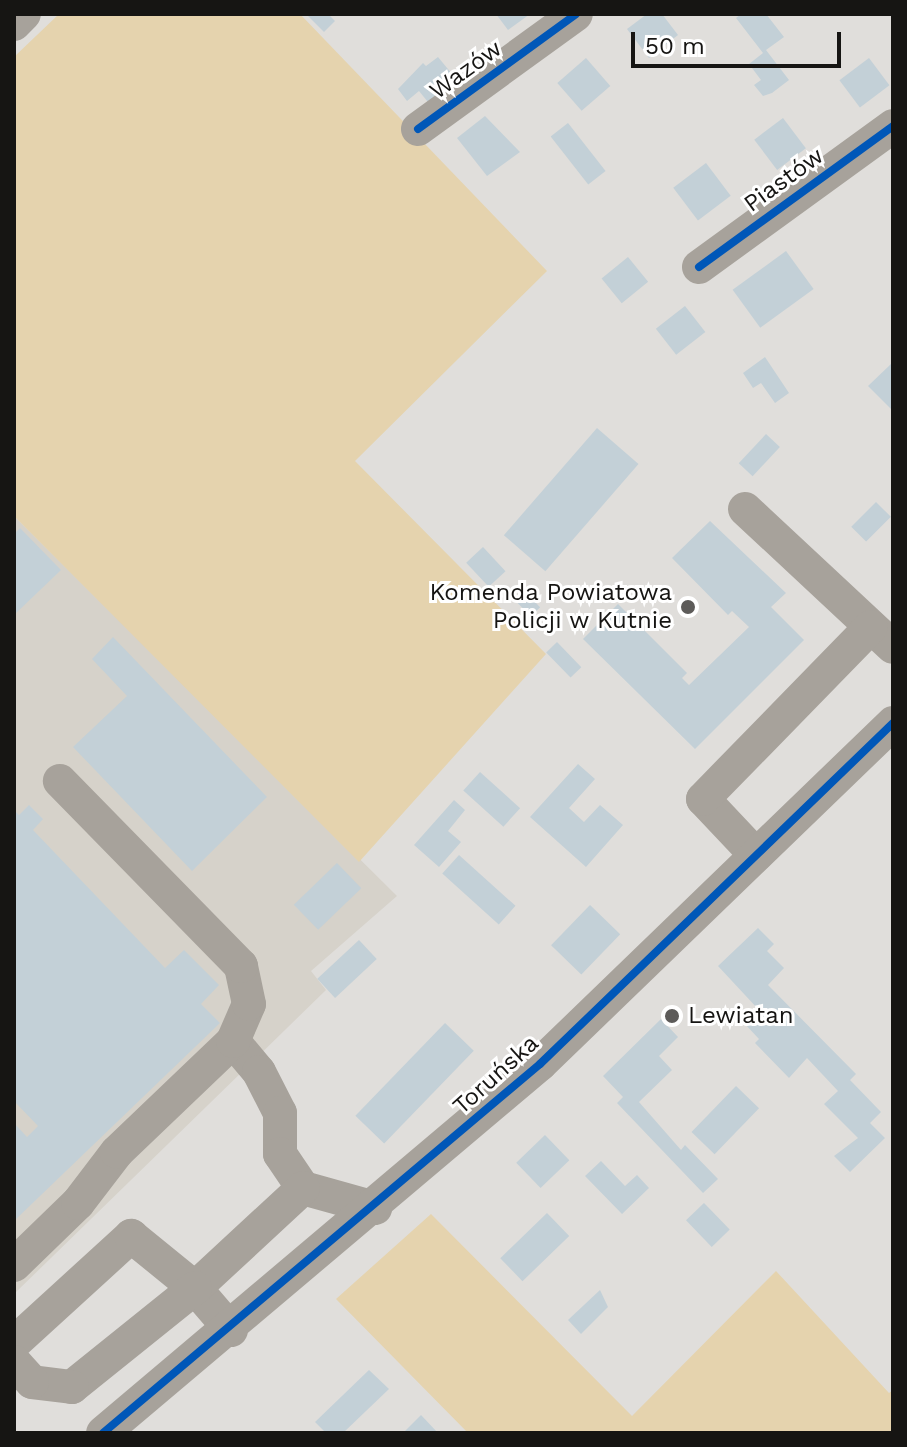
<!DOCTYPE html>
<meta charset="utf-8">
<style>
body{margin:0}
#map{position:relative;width:907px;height:1447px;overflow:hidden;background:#e0dedb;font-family:"Work Sans",sans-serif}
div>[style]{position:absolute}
.built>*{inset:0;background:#d6d2ca}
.green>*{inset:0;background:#e5d3ae}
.building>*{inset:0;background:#c3d0d7;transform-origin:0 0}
.minor>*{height:34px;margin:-17px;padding:0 17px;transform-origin:17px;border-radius:17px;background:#a7a29b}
.cycleway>*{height:8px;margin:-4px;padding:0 4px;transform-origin:4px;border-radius:4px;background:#0057b8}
.dots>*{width:22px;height:22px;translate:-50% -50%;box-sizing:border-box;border:4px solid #fff;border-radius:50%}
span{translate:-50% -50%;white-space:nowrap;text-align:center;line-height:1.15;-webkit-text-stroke:6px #fff;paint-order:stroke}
.street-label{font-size:24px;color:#161513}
.poi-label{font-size:24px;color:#161513}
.right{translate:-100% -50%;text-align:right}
.left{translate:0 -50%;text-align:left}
.frame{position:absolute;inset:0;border:16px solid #161513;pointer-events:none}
.scale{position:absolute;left:631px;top:32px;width:210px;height:36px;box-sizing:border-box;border:4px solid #161513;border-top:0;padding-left:10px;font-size:24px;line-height:28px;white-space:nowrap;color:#161513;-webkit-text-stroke:6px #fff;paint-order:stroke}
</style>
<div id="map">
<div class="built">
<i style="clip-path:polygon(14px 516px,397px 896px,311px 971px,326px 990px,14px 1294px)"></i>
</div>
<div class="green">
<i style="clip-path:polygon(59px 14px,300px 14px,547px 271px,355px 461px,546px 654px,359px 862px,14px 516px,14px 57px)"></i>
<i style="clip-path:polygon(431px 1214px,632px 1416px,776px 1271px,889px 1393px,893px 1390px,893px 1433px,468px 1433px,336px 1299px)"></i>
</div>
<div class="building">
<i style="clip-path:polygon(306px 14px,328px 14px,335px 21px,324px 32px)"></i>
<i style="clip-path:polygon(496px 14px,530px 14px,508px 30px)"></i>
<i style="clip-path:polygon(647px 14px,662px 14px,678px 35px,649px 58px,627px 29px)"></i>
<i style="clip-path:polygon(741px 14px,766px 14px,784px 37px,766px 50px,789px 80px,772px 93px,763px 96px,754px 85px,761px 80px,749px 64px,763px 53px,736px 18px)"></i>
<i style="clip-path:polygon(438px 57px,462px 86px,432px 107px,419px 91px,407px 101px,398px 89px,423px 63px,426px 66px)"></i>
<i style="left:586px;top:58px;width:37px;height:38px;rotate:49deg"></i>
<i style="left:869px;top:58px;width:34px;height:37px;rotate:53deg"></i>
<i style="clip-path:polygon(485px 116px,520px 152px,487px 176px,457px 138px)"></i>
<i style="left:783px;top:118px;width:38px;height:36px;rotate:53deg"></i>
<i style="left:568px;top:123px;width:61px;height:22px;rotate:52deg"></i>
<i style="left:706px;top:163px;width:41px;height:41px;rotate:53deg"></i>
<i style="left:786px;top:251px;width:47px;height:66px;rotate:54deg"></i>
<i style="left:628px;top:257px;width:32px;height:34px;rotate:51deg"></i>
<i style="left:685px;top:306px;width:33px;height:37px;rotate:52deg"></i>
<i style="clip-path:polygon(765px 357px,789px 393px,775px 403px,761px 383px,753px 388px,743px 373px)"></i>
<i style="clip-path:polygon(891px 364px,893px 365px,893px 411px,868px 386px)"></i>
<i style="left:597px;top:428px;width:55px;height:142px;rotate:41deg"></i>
<i style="left:766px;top:434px;width:19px;height:40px;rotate:43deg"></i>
<i style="left:876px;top:502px;width:21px;height:35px;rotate:45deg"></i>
<i style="clip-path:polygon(710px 521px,786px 593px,771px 607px,804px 640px,695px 749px,583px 639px,618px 604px,687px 673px,682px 678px,689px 685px,749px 627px,732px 611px,728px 615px,672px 558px)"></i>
<i style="clip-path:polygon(20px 528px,61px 570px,14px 615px,14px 534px)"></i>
<i style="left:483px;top:547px;width:33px;height:23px;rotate:47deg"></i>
<i style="left:526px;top:593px;width:20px;height:13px;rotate:45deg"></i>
<i style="clip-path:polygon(113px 637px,267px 797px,192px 871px,73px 747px,127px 696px,92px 659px)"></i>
<i style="left:557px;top:642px;width:35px;height:15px;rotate:46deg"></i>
<i style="clip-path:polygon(578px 764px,595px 779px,569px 808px,584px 822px,600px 805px,623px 825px,586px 867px,530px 817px)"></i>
<i style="left:480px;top:772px;width:54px;height:25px;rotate:42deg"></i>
<i style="clip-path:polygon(454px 800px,465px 810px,448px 831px,461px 842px,439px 867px,414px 845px)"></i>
<i style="clip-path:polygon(29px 805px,43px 819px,33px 830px,165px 968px,184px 950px,219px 985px,201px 1004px,220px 1023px,14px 1221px,14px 1123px,27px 1137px,38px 1126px,14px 1101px,14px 810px,19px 815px)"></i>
<i style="left:459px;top:855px;width:76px;height:25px;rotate:42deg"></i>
<i style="left:337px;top:863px;width:35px;height:60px;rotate:46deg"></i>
<i style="left:590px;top:905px;width:42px;height:56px;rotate:44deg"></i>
<i style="clip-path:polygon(758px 928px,774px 944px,767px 951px,784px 968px,768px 985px,856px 1074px,850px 1080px,881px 1112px,870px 1123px,885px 1138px,850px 1172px,834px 1156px,858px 1138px,824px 1104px,838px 1091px,807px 1058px,789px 1078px,755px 1043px,759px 1039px,744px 1023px,758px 1009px,718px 966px)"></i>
<i style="left:359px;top:940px;width:26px;height:57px;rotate:47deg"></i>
<i style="clip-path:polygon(661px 1019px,678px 1037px,659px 1056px,672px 1070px,639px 1102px,681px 1150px,685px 1145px,718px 1179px,703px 1193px,617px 1103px,623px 1097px,603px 1076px)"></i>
<i style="left:445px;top:1023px;width:40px;height:129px;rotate:44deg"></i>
<i style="left:736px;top:1086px;width:32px;height:64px;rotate:44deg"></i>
<i style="left:545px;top:1135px;width:35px;height:40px;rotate:46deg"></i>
<i style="clip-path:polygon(601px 1161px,625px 1186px,637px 1175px,649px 1188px,622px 1214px,585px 1176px)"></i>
<i style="left:704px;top:1203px;width:37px;height:25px;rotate:46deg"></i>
<i style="left:547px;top:1213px;width:32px;height:65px;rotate:46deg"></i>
<i style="clip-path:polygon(600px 1290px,608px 1307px,581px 1334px,568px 1320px)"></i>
<i style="clip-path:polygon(369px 1370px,389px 1389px,343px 1433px,326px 1433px,315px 1422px)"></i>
<i style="clip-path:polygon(421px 1415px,438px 1433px,403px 1433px)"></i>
</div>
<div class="minor">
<i style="left:14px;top:24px;width:14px;rotate:-45deg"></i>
<i style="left:418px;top:129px;width:195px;rotate:-36deg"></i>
<i style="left:699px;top:267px;width:240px;rotate:-36deg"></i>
<i style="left:745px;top:509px;width:202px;rotate:43deg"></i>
<i style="left:756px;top:855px;width:77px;rotate:-133.4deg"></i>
<i style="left:703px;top:799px;width:240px;rotate:-45.7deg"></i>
<i style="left:233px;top:1041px;width:40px;rotate:50deg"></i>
<i style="left:259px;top:1072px;width:46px;rotate:62.9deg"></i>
<i style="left:280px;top:1113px;width:41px;rotate:90deg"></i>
<i style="left:280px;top:1154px;width:41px;rotate:55.9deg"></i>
<i style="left:303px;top:1188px;width:75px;rotate:15.5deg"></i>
<i style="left:14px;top:1265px;width:89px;rotate:-44.1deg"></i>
<i style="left:78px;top:1203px;width:64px;rotate:-52.6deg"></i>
<i style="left:117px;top:1152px;width:161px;rotate:-43.7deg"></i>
<i style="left:233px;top:1041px;width:40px;rotate:-66.6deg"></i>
<i style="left:249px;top:1004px;width:39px;rotate:-102deg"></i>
<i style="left:241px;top:966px;width:259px;rotate:-134.4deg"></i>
<i style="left:231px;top:1330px;width:55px;rotate:-130.6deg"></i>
<i style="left:195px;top:1288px;width:147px;rotate:-42.8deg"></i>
<i style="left:14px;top:1343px;width:159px;rotate:-42.4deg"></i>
<i style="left:131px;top:1236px;width:82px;rotate:39.1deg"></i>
<i style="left:195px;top:1288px;width:158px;rotate:141.2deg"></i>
<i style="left:72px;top:1387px;width:40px;rotate:-172.9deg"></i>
<i style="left:32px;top:1382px;width:27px;rotate:-132deg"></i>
<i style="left:103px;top:1433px;width:572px;rotate:-40.18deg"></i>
<i style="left:540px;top:1064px;width:491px;rotate:-44deg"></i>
</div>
<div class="cycleway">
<i style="left:418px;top:129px;width:195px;rotate:-36deg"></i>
<i style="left:699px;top:267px;width:240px;rotate:-36deg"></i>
<i style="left:103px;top:1433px;width:572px;rotate:-40.18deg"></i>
<i style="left:540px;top:1064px;width:491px;rotate:-44deg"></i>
</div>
<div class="dots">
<i style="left:688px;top:607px;background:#5d5b59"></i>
<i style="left:672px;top:1016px;background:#5d5b59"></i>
</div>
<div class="street-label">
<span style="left:466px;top:70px;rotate:-36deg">Wazów</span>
<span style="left:784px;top:180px;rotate:-36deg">Piastów</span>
<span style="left:496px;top:1075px;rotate:-42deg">Toruńska</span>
</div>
<div class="poi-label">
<span class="right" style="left:672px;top:607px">Komenda Powiatowa<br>Policji w Kutnie</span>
<span class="left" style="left:688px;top:1016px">Lewiatan</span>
</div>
<div class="frame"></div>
<div class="scale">50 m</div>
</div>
